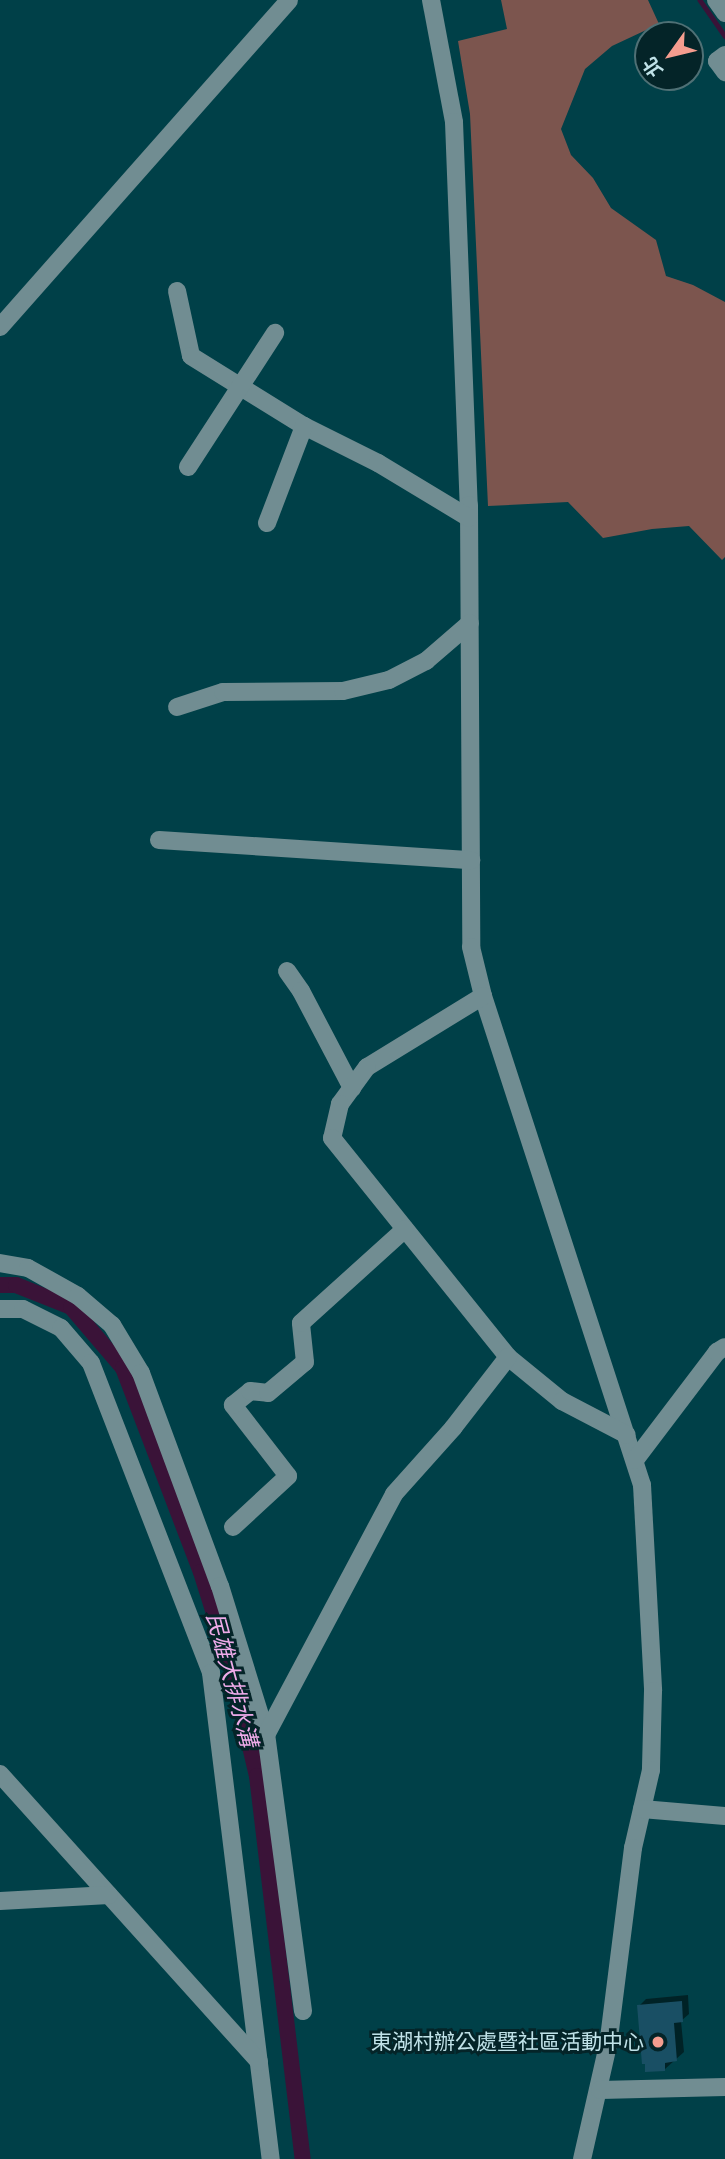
<!DOCTYPE html>
<meta charset="utf-8">
<style>
body{margin:0}
#map{position:relative;width:725px;height:2159px;overflow:hidden;background:#004048;font-family:"Work Sans","Noto Sans TC",sans-serif}
div>[style]{position:absolute}
.green>*{inset:0;background:#7c554e}
.shadow>*{inset:0;background:#0007}
.stream>*{height:4.5px;margin:-2.25px;padding:0 2.25px;transform-origin:2.25px;border-radius:2.25px;background:#3a1338}
.canal>*{height:16px;margin:-8px;padding:0 8px;transform-origin:8px;border-radius:8px;background:#3a1338}
.building>*{inset:0;background:#194f64}
.minor>*{height:18px;margin:-9px;padding:0 9px;transform-origin:9px;border-radius:9px;background:#718d92}
.dots>*{width:19px;height:19px;translate:-50% -50%;box-sizing:border-box;border:4px solid #042428;border-radius:50%}
span{translate:-50% -50%;white-space:nowrap;text-align:center;line-height:1.15;-webkit-text-stroke:6px #042428;paint-order:stroke}
.poi-label{font-size:21px;color:#c0e2e8}
.right{translate:-100% -50%;text-align:right}
.water-label{font-size:23px;color:#eeabe9;font-style:italic}
.north{position:absolute;left:634px;top:21px;width:70px;height:70px;box-sizing:border-box;background:#042428;border:2px solid #4f7075;border-radius:50%;rotate:236deg;font-size:19px;font-weight:700;line-height:28px;text-align:center;color:#c0e2e8}
.north::after{content:'';display:block;margin:auto;width:24px;height:32px;background:#f59d8f;clip-path:polygon(50% 0,100% 100%,50% 72%,0 100%)}
</style>
<div id="map">
<div class="green">
<i style="clip-path:polygon(501px 0,648px 0,659px 24px,612px 46px,585px 69px,561px 129px,571px 155px,593px 178px,611px 208px,656px 240px,666px 276px,693px 285px,725px 302px,725px 557px,722px 560px,689px 526px,652px 529px,603px 538px,568px 502px,488px 506px,470px 114px,458px 41px,507px 29px)"></i>
</div>
<div class="shadow">
<i style="clip-path:polygon(688px 1995px,689px 2014px,681px 2021px,684px 2052px,665px 2069px,639px 2006px,646px 1999px)"></i>
</div>
<div class="stream">
<i style="left:700px;top:0;width:44px;rotate:55.2deg"></i>
</div>
<div class="canal">
<i style="left:0;top:1285px;width:16px"></i>
<i style="left:16px;top:1285px;width:59px;rotate:21.8deg"></i>
<i style="left:71px;top:1307px;width:80px;rotate:49.6deg"></i>
<i style="left:123px;top:1368px;width:218px;rotate:69.1deg"></i>
<i style="left:201px;top:1572px;width:107px;rotate:72.6deg"></i>
<i style="left:233px;top:1674px;width:105px;rotate:76.8deg"></i>
<i style="left:257px;top:1776px;width:386px;rotate:83.2deg"></i>
</div>
<div class="building">
<i style="clip-path:polygon(682px 2001px,683px 2022px,674px 2023px,677px 2061px,665px 2063px,665px 2071px,645px 2072px,645px 2064px,642px 2064px,637px 2005px)"></i>
</div>
<div class="minor">
<i style="left:431px;top:0;width:124px;rotate:79.3deg"></i>
<i style="left:454px;top:122px;width:383px;rotate:87.8deg"></i>
<i style="left:469px;top:505px;width:442px;rotate:89.7deg"></i>
<i style="left:471px;top:947px;width:50px;rotate:76.2deg"></i>
<i style="left:483px;top:996px;width:514px;rotate:71.99deg"></i>
<i style="left:642px;top:1485px;width:206px;rotate:86.9deg"></i>
<i style="left:653px;top:1691px;width:79px;rotate:91.5deg"></i>
<i style="left:651px;top:1770px;width:80px;rotate:103deg"></i>
<i style="left:633px;top:1848px;width:199px;rotate:97.2deg"></i>
<i style="left:608px;top:2045px;width:117px;rotate:102.8deg"></i>
<i style="left:716px;top:0;width:16px;rotate:55deg"></i>
<i style="left:725px;top:55px;width:10px;rotate:143deg"></i>
<i style="left:717px;top:61px;width:14px;rotate:54deg"></i>
<i style="left:177px;top:291px;width:66px;rotate:77.8deg"></i>
<i style="left:191px;top:356px;width:133px;rotate:31.8deg"></i>
<i style="left:304px;top:426px;width:83px;rotate:26.6deg"></i>
<i style="left:378px;top:463px;width:106px;rotate:31.1deg"></i>
<i style="left:0;top:327px;width:436px;rotate:-48.5deg"></i>
<i style="left:188px;top:467px;width:160px;rotate:-57deg"></i>
<i style="left:267px;top:523px;width:104px;rotate:-69.1deg"></i>
<i style="left:177px;top:707px;width:48px;rotate:-18.1deg"></i>
<i style="left:223px;top:692px;width:120px;rotate:-0.5deg"></i>
<i style="left:343px;top:691px;width:47px;rotate:-13.4deg"></i>
<i style="left:389px;top:680px;width:42px;rotate:-27.2deg"></i>
<i style="left:426px;top:661px;width:58px;rotate:-40.8deg"></i>
<i style="left:159px;top:840px;width:313px;rotate:3.7deg"></i>
<i style="left:287px;top:971px;width:24px;rotate:55deg"></i>
<i style="left:301px;top:991px;width:110px;rotate:62.3deg"></i>
<i style="left:483px;top:996px;width:136px;rotate:148.5deg"></i>
<i style="left:367px;top:1067px;width:46px;rotate:126.1deg"></i>
<i style="left:340px;top:1104px;width:35px;rotate:103deg"></i>
<i style="left:332px;top:1138px;width:281px;rotate:51.2deg"></i>
<i style="left:508px;top:1357px;width:70px;rotate:39.2deg"></i>
<i style="left:562px;top:1401px;width:73px;rotate:27.6deg"></i>
<i style="left:0;top:1263px;width:28px;rotate:10deg"></i>
<i style="left:28px;top:1268px;width:57px;rotate:29.2deg"></i>
<i style="left:78px;top:1296px;width:45px;rotate:40.5deg"></i>
<i style="left:112px;top:1325px;width:56px;rotate:58.9deg"></i>
<i style="left:141px;top:1373px;width:227px;rotate:69.7deg"></i>
<i style="left:220px;top:1586px;width:156px;rotate:72.8deg"></i>
<i style="left:0;top:1309px;width:23px"></i>
<i style="left:23px;top:1309px;width:42px;rotate:26.6deg"></i>
<i style="left:61px;top:1328px;width:46px;rotate:49.4deg"></i>
<i style="left:91px;top:1363px;width:332px;rotate:68.8deg"></i>
<i style="left:211px;top:1673px;width:490px;rotate:83deg"></i>
<i style="left:635px;top:1460px;width:136px;rotate:-52.8deg"></i>
<i style="left:717px;top:1352px;width:9px;rotate:-32deg"></i>
<i style="left:233px;top:1527px;width:75px;rotate:-42.8deg"></i>
<i style="left:288px;top:1476px;width:90px;rotate:-127.8deg"></i>
<i style="left:233px;top:1405px;width:22px;rotate:-39deg"></i>
<i style="left:250px;top:1391px;width:18px;rotate:6deg"></i>
<i style="left:268px;top:1393px;width:48px;rotate:-40deg"></i>
<i style="left:305px;top:1362px;width:39px;rotate:-96deg"></i>
<i style="left:301px;top:1323px;width:140px;rotate:-42.1deg"></i>
<i style="left:0;top:1774px;width:387px;rotate:48deg"></i>
<i style="left:642px;top:1809px;width:83px;rotate:4.8deg"></i>
<i style="left:0;top:1901px;width:109px;rotate:-3.2deg"></i>
<i style="left:303px;top:2011px;width:278px;rotate:-97.6deg"></i>
<i style="left:266px;top:1735px;width:273px;rotate:-62deg"></i>
<i style="left:394px;top:1494px;width:89px;rotate:-48.2deg"></i>
<i style="left:453px;top:1428px;width:90px;rotate:-52.2deg"></i>
<i style="left:600px;top:2090px;width:125px;rotate:-1.4deg"></i>
</div>
<div class="dots">
<i style="left:658px;top:2042px;background:#f59d8f"></i>
</div>
<div class="poi-label">
<span class="right" style="left:644px;top:2042px">東湖村辦公處暨社區活動中心</span>
</div>
<div class="water-label">
<span style="left:231px;top:1680px;rotate:75deg">民雄大排水溝</span>
</div>
<div class="north">北</div>
</div>
